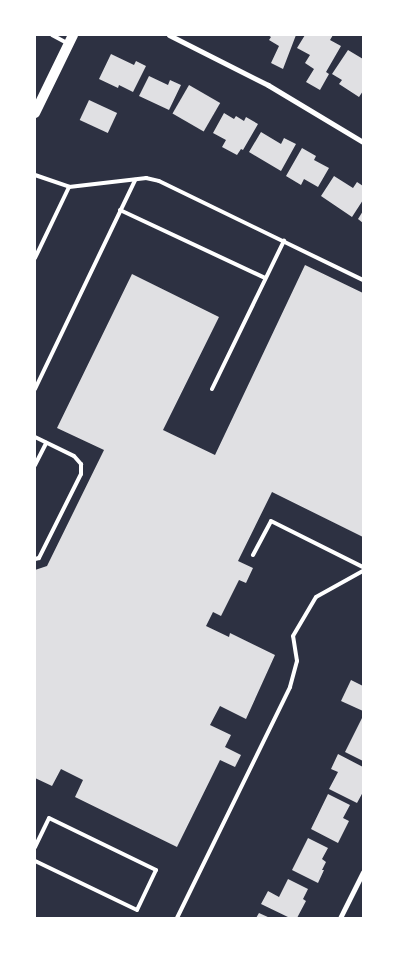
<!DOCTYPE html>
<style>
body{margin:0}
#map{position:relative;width:398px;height:953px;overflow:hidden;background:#2d3142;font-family:Helvetica,sans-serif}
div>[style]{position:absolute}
.building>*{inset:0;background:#e0e0e3;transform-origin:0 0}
.service>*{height:4px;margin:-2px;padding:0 2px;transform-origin:2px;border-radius:2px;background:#fff}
.minor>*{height:5px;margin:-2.5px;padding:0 2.5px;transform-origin:2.5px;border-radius:2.5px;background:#fff}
.secondary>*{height:10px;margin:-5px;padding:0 5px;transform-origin:5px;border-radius:5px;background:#fff}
span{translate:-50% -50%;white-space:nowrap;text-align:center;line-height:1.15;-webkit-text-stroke:4.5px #fff;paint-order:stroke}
.frame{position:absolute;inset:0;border:36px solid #fff;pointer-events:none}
</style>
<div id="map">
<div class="building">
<i style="clip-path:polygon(268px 35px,296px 35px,283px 69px,271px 63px,279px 46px,269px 40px,271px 37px)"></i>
<i style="clip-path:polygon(305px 35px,333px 35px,330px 40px,341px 46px,326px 72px,329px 74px,320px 90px,306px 82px,314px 69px,305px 63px,310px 55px,297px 48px)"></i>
<i style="clip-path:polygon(348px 50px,363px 59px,363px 91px,359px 97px,339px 84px,342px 80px,332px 74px)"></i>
<i style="clip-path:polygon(111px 54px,134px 65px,136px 61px,146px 66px,133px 92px,119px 85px,118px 88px,99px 79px)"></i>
<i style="clip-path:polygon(149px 76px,168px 85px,170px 80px,181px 85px,169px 110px,139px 96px)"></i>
<i style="left:189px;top:85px;width:36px;height:33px;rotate:30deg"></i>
<i style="left:89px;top:100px;width:31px;height:22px;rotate:25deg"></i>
<i style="clip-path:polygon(224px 113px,234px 119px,236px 116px,244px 121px,246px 117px,258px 124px,243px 150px,241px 149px,237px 155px,222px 147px,226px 140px,213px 133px)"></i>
<i style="clip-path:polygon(261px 132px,281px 144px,284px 138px,296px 144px,281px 171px,249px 152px)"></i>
<i style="clip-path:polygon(302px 148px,316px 156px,314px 160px,329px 168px,318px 187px,304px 179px,301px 185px,286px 176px)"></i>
<i style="clip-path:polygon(334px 176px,353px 188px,357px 182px,363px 186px,363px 200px,352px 217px,321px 196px)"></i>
<i style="clip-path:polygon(363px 211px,363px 223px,358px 219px)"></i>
<i style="clip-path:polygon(305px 265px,363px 293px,363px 537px,272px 492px,238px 561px,253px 568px,246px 583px,239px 580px,221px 616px,213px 612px,206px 626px,229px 637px,230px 633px,275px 655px,246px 719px,220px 706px,210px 725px,231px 735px,225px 747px,241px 755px,235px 767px,220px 760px,177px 847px,75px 797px,83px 780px,61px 769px,52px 786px,35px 778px,35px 570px,47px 566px,104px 450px,57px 428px,132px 274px,219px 317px,163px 430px,215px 455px)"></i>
<i style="clip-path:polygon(351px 680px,363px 686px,363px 711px,341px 701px)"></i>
<i style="clip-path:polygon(363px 716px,363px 761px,345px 752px)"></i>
<i style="clip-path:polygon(338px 754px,363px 767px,363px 792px,357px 803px,329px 789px,338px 772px,331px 769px)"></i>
<i style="clip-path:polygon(328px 794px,350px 805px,343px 818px,349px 821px,338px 843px,311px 829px)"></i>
<i style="clip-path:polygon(308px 838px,328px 848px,322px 859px,326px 862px,322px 870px,324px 870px,318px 883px,292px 870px)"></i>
<i style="clip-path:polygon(288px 879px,308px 889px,303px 899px,306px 901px,297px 918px,290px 918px,261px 904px,268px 891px,279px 897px)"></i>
<i style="clip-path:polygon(259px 913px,270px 918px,256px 918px)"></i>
</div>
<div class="service">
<i style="left:52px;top:35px;width:17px;rotate:28deg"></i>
<i style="left:35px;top:175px;width:36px;rotate:19deg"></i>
<i style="left:69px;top:187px;width:78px;rotate:-6.7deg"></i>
<i style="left:146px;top:178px;width:13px;rotate:13deg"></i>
<i style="left:159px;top:181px;width:227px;rotate:25.9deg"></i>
<i style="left:120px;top:210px;width:160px;rotate:25.1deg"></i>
<i style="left:35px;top:258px;width:79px;rotate:-64.4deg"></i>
<i style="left:35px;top:389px;width:232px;rotate:-64.4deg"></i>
<i style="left:212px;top:389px;width:165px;rotate:-64.1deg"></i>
<i style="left:35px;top:437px;width:43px;rotate:26deg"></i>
<i style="left:74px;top:456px;width:11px;rotate:49deg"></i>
<i style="left:81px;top:464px;width:10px;rotate:90deg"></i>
<i style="left:81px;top:474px;width:94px;rotate:116.6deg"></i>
<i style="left:39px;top:558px;width:4px;rotate:166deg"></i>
<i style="left:35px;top:465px;width:25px;rotate:-63deg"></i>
<i style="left:253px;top:555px;width:38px;rotate:-62deg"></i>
<i style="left:271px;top:521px;width:103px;rotate:26.6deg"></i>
<i style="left:35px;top:847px;width:32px;rotate:-64deg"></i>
<i style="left:49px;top:818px;width:119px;rotate:25.9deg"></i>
<i style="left:156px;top:870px;width:44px;rotate:115.4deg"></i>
<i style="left:137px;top:910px;width:113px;rotate:-154.3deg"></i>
<i style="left:177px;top:918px;width:257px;rotate:-63.9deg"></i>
<i style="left:290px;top:687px;width:27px;rotate:-75deg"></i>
<i style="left:297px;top:661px;width:25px;rotate:-99deg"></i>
<i style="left:293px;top:636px;width:45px;rotate:-59.5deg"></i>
<i style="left:316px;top:597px;width:54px;rotate:-29deg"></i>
</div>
<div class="minor">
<i style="left:169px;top:35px;width:111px;rotate:26.8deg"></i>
<i style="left:268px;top:85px;width:111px;rotate:31deg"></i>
<i style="left:340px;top:918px;width:51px;rotate:-63.4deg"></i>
</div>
<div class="secondary">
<i style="left:35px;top:113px;width:87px;rotate:-64deg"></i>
</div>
<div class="frame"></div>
</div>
